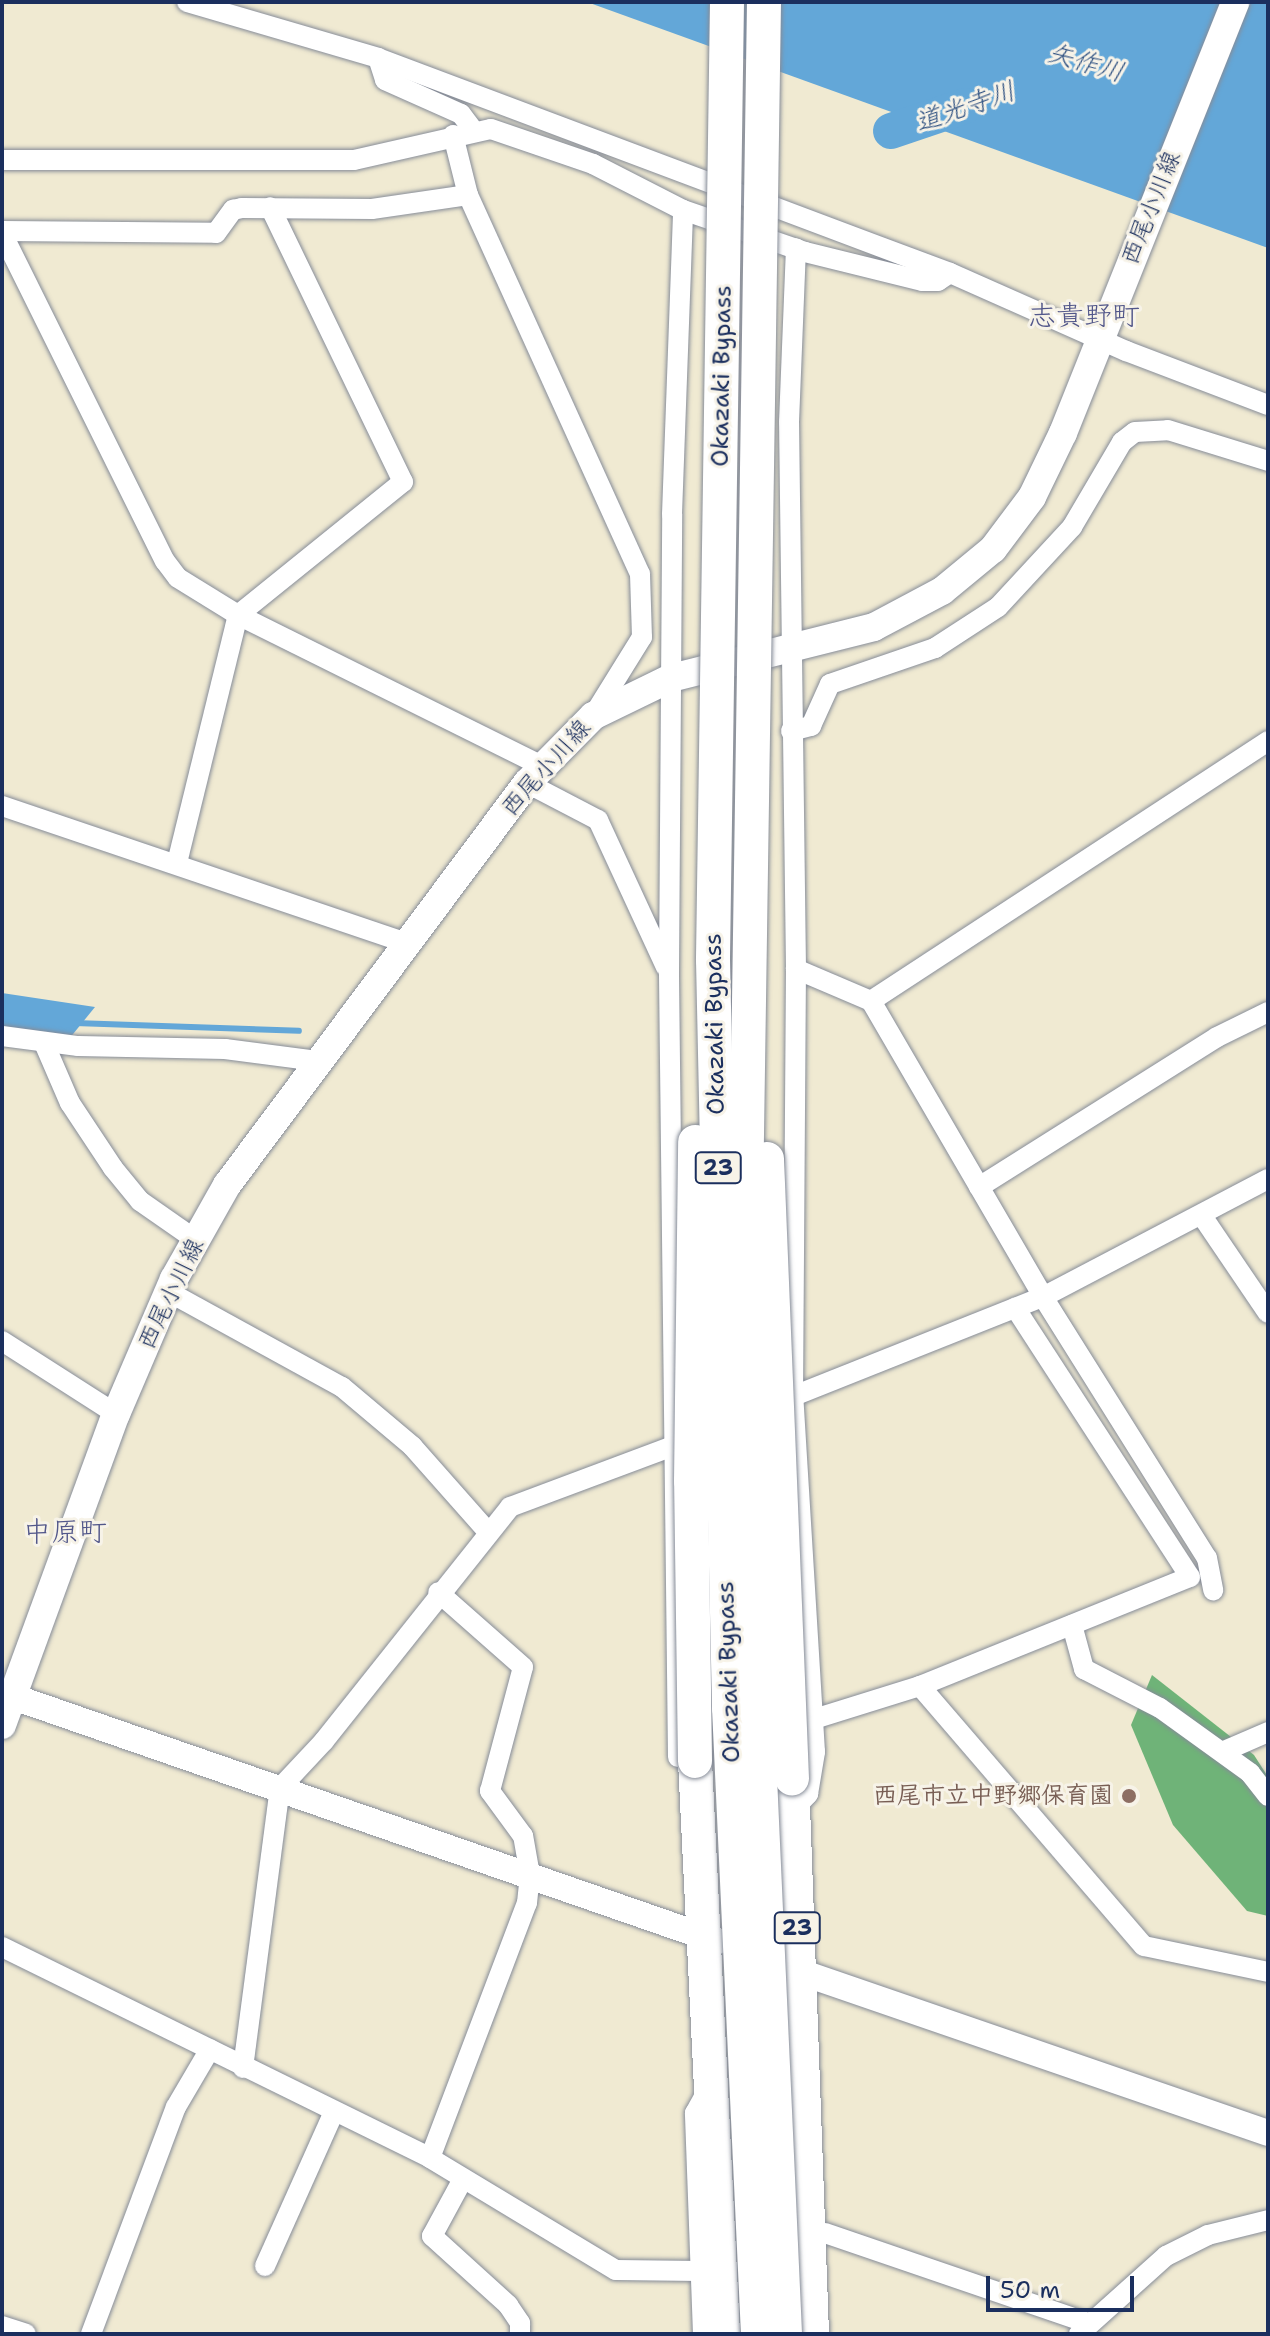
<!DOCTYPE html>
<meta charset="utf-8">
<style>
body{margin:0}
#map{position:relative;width:1270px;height:2336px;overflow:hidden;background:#f0ead2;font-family:"Shantell Sans","Klee One",sans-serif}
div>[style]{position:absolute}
.forest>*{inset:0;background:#6fb378}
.water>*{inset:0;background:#63a7d8}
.stream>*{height:6px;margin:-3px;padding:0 3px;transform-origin:3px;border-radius:3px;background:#63a7d8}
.river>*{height:36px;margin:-18px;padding:0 18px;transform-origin:18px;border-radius:18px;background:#63a7d8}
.roads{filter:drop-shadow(0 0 2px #868c98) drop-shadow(0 0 2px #868c98)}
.minor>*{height:20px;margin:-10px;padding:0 10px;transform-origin:10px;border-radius:10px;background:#fff}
.tertiary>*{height:26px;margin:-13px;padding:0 13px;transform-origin:13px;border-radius:13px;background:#fff}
.secondary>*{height:28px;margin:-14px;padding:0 14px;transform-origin:14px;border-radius:14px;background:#fff}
.trunk>*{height:34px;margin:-17px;padding:0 17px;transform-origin:17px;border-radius:17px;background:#fff}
.bridges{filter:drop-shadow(0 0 2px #868c98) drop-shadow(0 0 2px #868c98)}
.trunk-bridge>*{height:34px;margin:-17px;padding:0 17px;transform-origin:17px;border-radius:17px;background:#fff}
.dots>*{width:22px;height:22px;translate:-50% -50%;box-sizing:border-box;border:4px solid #f7f3e8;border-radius:50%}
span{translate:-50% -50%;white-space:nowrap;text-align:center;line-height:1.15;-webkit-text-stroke:6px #f7f3e8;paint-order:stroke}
.shield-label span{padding:2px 6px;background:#f7f3e8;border:2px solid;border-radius:6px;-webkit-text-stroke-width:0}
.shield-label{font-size:22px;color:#1b2f5e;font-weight:700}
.street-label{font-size:24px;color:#1b2f5e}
.education-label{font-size:24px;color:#785e54;font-weight:700}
.right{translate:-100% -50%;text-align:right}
.water-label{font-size:26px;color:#315383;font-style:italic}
.quarter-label{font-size:28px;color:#52578a}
.frame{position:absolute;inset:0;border:4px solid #1b2f5e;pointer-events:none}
.scale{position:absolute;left:986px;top:2276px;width:148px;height:36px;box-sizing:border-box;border:4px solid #1b2f5e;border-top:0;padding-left:10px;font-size:24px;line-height:28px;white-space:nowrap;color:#1b2f5e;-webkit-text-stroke:6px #f7f3e8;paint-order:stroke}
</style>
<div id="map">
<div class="forest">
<i style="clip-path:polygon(1152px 1675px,1254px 1755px,1268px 1777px,1268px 1916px,1247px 1911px,1173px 1825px,1131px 1725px)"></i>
</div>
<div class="water">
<i style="clip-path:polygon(587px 2px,1268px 2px,1268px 248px)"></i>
<i style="clip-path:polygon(2px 993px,95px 1007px,69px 1039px,2px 1027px)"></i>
</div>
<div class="stream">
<i style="left:75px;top:1023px;width:224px;rotate:2deg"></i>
</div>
<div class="river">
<i style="left:891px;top:131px;width:78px;rotate:-18.7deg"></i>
</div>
<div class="roads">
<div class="minor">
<i style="left:187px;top:2px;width:199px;rotate:16.3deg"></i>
<i style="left:378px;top:58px;width:611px;rotate:20.6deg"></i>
<i style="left:950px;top:273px;width:193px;rotate:23.9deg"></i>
<i style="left:1126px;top:351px;width:152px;rotate:20.8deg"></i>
<i style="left:378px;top:58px;width:23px;rotate:72deg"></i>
<i style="left:385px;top:80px;width:83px;rotate:24.1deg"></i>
<i style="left:461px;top:114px;width:20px;rotate:53deg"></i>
<i style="left:453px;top:135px;width:62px;rotate:76deg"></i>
<i style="left:2px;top:160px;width:352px"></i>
<i style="left:354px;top:160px;width:140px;rotate:-12.8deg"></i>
<i style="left:491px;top:129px;width:108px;rotate:18.9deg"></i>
<i style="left:593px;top:164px;width:101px;rotate:27.1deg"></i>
<i style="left:683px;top:210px;width:129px;rotate:19deg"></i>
<i style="left:805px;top:252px;width:121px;rotate:13.9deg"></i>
<i style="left:922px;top:281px;width:16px"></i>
<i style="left:938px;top:281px;width:14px;rotate:-34deg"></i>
<i style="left:2px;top:231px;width:214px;rotate:0.5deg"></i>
<i style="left:216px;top:233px;width:29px;rotate:-54deg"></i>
<i style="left:233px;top:210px;width:9px;rotate:-13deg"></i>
<i style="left:242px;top:208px;width:130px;rotate:0.4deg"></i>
<i style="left:372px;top:209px;width:97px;rotate:-8.3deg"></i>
<i style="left:468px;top:195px;width:416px;rotate:65.6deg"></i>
<i style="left:640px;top:574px;width:63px;rotate:88.2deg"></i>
<i style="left:642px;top:637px;width:93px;rotate:121.8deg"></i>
<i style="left:2px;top:233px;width:366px;rotate:63.6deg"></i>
<i style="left:165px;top:561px;width:21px;rotate:53deg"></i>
<i style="left:178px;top:578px;width:70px;rotate:31.7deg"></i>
<i style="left:238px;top:615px;width:339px;rotate:26.4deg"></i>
<i style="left:791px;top:731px;width:21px;rotate:-14deg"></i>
<i style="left:811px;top:726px;width:46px;rotate:-65.7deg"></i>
<i style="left:830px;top:684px;width:111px;rotate:-18.9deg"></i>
<i style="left:935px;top:648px;width:75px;rotate:-33.1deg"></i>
<i style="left:998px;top:607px;width:109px;rotate:-47.2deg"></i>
<i style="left:1072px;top:527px;width:99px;rotate:-59.5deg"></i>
<i style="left:1122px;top:442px;width:16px;rotate:-38deg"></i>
<i style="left:1135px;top:432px;width:33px;rotate:-3deg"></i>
<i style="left:1168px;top:430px;width:105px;rotate:17.2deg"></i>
<i style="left:527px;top:783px;width:80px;rotate:27.5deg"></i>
<i style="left:598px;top:820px;width:162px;rotate:65.2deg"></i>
<i style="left:2px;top:806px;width:428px;rotate:18.7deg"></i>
<i style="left:177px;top:863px;width:255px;rotate:-76.2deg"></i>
<i style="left:238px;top:615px;width:212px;rotate:-38.9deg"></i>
<i style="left:403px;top:482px;width:305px;rotate:-115.8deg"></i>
<i style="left:796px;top:969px;width:82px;rotate:23.1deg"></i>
<i style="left:871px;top:1001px;width:342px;rotate:59.8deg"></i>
<i style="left:1043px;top:1297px;width:308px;rotate:57.9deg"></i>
<i style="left:1207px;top:1558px;width:33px;rotate:79deg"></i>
<i style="left:871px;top:1001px;width:475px;rotate:-33.2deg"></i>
<i style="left:2px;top:1036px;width:77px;rotate:7.5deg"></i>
<i style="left:78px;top:1046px;width:147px;rotate:1.2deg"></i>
<i style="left:225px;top:1049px;width:93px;rotate:7.4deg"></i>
<i style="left:44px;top:1043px;width:65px;rotate:66.6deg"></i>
<i style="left:70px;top:1103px;width:78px;rotate:56.5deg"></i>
<i style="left:113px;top:1168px;width:43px;rotate:50.7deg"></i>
<i style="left:140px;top:1201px;width:68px;rotate:34.9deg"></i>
<i style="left:979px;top:1187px;width:281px;rotate:-32.2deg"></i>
<i style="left:1217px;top:1037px;width:57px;rotate:-26.1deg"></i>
<i style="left:1202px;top:1216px;width:117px;rotate:55.8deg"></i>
<i style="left:169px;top:1292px;width:197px;rotate:28.8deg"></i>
<i style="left:342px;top:1387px;width:92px;rotate:40.1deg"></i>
<i style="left:412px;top:1446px;width:115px;rotate:48.5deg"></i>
<i style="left:2px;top:1341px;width:135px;rotate:32.6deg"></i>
<i style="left:781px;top:1401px;width:282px;rotate:-21.7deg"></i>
<i style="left:1043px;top:1297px;width:254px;rotate:-27.7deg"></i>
<i style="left:1072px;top:1625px;width:46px;rotate:74.7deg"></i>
<i style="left:1084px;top:1669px;width:85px;rotate:27.2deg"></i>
<i style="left:1160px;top:1708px;width:111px;rotate:35.8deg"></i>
<i style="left:1250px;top:1773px;width:29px;rotate:52deg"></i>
<i style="left:920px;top:1686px;width:343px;rotate:49.3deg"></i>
<i style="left:1144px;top:1946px;width:127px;rotate:11.8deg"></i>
<i style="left:814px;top:1719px;width:111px;rotate:-17.3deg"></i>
<i style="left:920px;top:1686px;width:291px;rotate:-22deg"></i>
<i style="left:1190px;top:1577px;width:321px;rotate:-123deg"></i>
<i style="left:1222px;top:1752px;width:50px;rotate:-23.5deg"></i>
<i style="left:678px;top:1757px;width:783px;rotate:-90.66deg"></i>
<i style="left:669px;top:974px;width:460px;rotate:-89.6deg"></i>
<i style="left:672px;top:514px;width:304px;rotate:-87.9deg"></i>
<i style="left:794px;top:1809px;width:21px;rotate:-47deg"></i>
<i style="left:808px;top:1794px;width:43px;rotate:-80.5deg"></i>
<i style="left:815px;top:1752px;width:357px;rotate:-93.5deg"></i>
<i style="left:793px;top:1396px;width:427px;rotate:-89.6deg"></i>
<i style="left:796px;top:969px;width:547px;rotate:-90.73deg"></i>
<i style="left:789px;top:422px;width:174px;rotate:-87.7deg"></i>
<i style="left:2px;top:1947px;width:477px;rotate:26.2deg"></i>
<i style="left:430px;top:2158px;width:217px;rotate:31.1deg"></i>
<i style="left:616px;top:2270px;width:84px;rotate:0.7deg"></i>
<i style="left:243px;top:2068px;width:282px;rotate:-82.5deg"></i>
<i style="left:280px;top:1788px;width:64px;rotate:-46.9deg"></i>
<i style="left:324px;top:1741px;width:299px;rotate:-51.5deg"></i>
<i style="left:510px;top:1507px;width:183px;rotate:-20.5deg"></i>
<i style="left:430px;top:2158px;width:273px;rotate:-69.2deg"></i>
<i style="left:527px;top:1903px;width:28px;rotate:-84deg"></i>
<i style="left:530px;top:1875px;width:40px;rotate:-100deg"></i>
<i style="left:523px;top:1836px;width:56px;rotate:-126.3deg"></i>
<i style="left:490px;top:1791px;width:128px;rotate:-75.1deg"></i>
<i style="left:523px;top:1667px;width:113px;rotate:-138.6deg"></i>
<i style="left:463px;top:2179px;width:65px;rotate:118.5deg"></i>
<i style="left:432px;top:2236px;width:103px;rotate:42.2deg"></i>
<i style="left:508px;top:2305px;width:22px;rotate:56deg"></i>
<i style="left:520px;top:2323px;width:11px;rotate:90deg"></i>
<i style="left:825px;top:2233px;width:278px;rotate:18.9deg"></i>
<i style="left:265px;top:2266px;width:169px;rotate:-65.9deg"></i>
<i style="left:2px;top:2326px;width:25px;rotate:18deg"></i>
<i style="left:91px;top:2334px;width:242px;rotate:-69.5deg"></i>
<i style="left:176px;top:2107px;width:67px;rotate:-59.6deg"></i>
<i style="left:703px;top:2334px;width:221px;rotate:-92.1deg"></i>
<i style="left:695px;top:2113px;width:26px;rotate:-61deg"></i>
<i style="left:1079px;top:2334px;width:117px;rotate:-41.9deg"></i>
<i style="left:1166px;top:2256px;width:47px;rotate:-26.6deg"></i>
<i style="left:1208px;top:2235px;width:62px;rotate:-14deg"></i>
</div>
<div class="tertiary">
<i style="left:2px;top:1693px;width:757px;rotate:19.13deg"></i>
<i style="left:783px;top:1966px;width:513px;rotate:19deg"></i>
</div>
<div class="secondary">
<i style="left:2px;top:1725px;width:331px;rotate:-69.9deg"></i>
<i style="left:116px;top:1414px;width:147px;rotate:-66.8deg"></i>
<i style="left:174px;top:1279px;width:108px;rotate:-60.6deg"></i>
<i style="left:227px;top:1185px;width:502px;rotate:-53.27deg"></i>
<i style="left:527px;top:783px;width:94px;rotate:-45.4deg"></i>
<i style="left:593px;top:716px;width:87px;rotate:-26deg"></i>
<i style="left:671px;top:678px;width:209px;rotate:-14.1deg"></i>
<i style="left:874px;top:627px;width:77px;rotate:-27.9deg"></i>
<i style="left:942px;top:591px;width:66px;rotate:-39.5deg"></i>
<i style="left:993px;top:549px;width:65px;rotate:-53.1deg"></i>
<i style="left:1032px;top:497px;width:71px;rotate:-64.2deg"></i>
<i style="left:1063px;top:433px;width:464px;rotate:-68.2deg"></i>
</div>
<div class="trunk">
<i style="left:695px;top:1761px;width:574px;rotate:87.2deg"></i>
<i style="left:792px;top:1778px;width:556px;rotate:87.94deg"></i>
</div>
</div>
<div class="bridges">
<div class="trunk-bridge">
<i style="left:727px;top:2px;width:958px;rotate:90.84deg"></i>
<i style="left:713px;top:960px;width:748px;rotate:88.77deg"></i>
<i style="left:729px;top:1708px;width:627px;rotate:87.35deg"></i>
<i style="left:764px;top:2px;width:1270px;rotate:90.86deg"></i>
<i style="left:745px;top:1272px;width:438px;rotate:88.4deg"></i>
<i style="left:757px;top:1710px;width:625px;rotate:87.43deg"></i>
<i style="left:767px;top:1159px;width:620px;rotate:87.69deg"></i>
<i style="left:695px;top:1761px;width:280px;rotate:-90.8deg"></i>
<i style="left:691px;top:1481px;width:339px;rotate:-89.3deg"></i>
</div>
</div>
<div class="dots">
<i style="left:1129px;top:1796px;background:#8d6e63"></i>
</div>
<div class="shield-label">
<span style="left:718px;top:1168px">23</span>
<span style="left:797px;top:1928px">23</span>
</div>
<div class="street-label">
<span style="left:1151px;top:208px;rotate:-68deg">西尾小川線</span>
<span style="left:722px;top:376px;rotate:-89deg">Okazaki Bypass</span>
<span style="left:546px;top:768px;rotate:-48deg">西尾小川線</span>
<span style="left:715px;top:1024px;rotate:-91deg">Okazaki Bypass</span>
<span style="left:171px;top:1294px;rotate:-64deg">西尾小川線</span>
<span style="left:729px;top:1672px;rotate:-92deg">Okazaki Bypass</span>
</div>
<div class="education-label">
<span class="right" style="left:1113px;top:1796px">西尾市立中野郷保育園</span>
</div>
<div class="water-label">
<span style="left:1086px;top:62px;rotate:16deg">矢作川</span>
<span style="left:965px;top:106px;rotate:-19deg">道光寺川</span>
</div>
<div class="quarter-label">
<span style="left:1084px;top:315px">志貴野町</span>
<span style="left:65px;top:1531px">中原町</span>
</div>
<div class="frame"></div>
<div class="scale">50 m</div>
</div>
